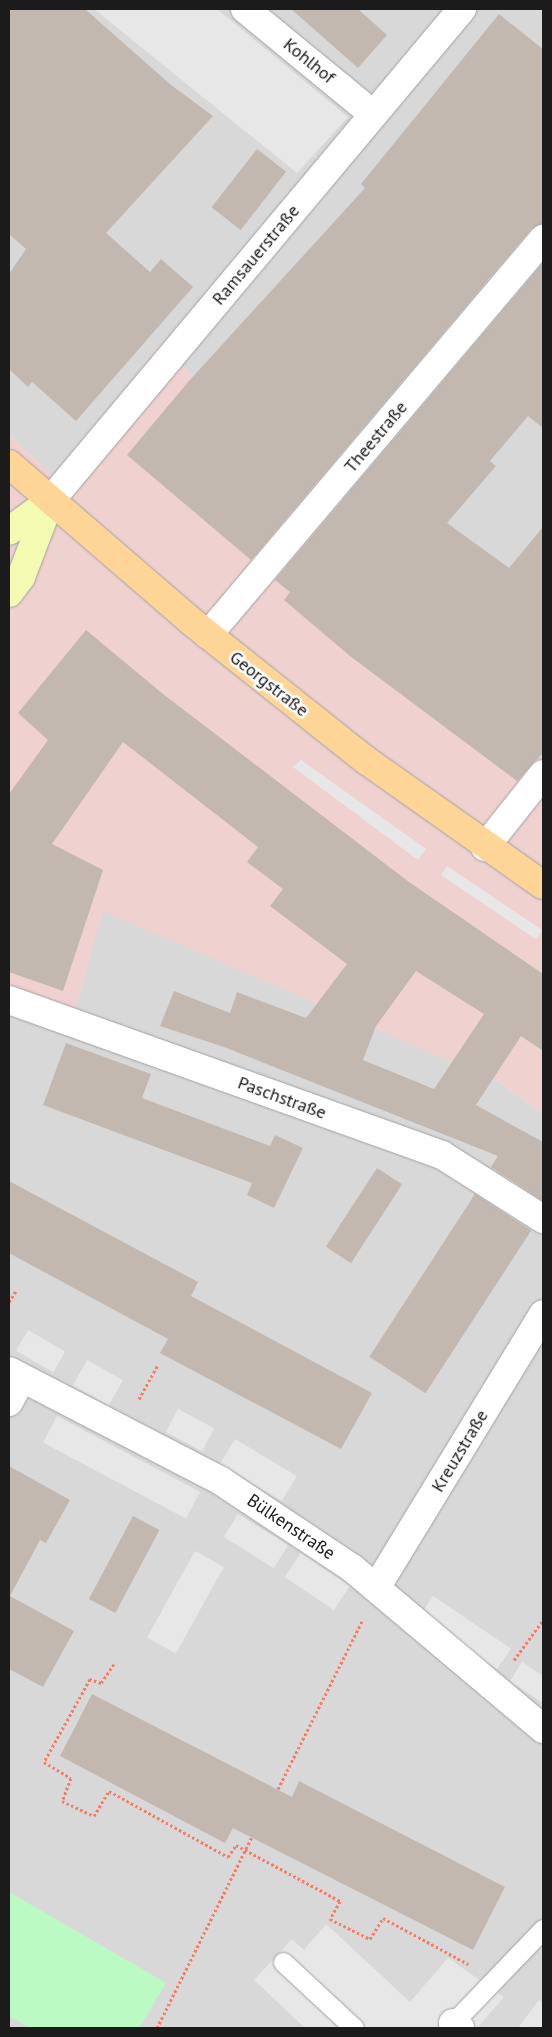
<!DOCTYPE html>
<meta charset="utf-8">
<style>
body{margin:0}
#map{position:relative;width:552px;height:2037px;overflow:hidden;background:#edeae0;font-family:"PT Sans",sans-serif}
div>[style]{position:absolute}
.residential>*{inset:0;background:#d9d8d8}
.commercial>*{inset:0;background:#efd1cf}
.park>*{inset:0;background:#bbfac3}
.parking>*{inset:0;background:#e7e7e7;transform-origin:0 0}
.building>*{inset:0;background:#c2b8b0;transform-origin:0 0}
.path>*{height:3px;margin-top:-1.5px;transform-origin:0;background:repeating-linear-gradient(90deg,#fb7a63 0 2.5px,transparent 0 5px)}
.roads{filter:drop-shadow(0 0 1px #a2a2a2) drop-shadow(0 0 1px #a2a2a2)}
.lane>*{height:19px;margin:-9.5px;padding:0 9.5px;transform-origin:9.5px;border-radius:9.5px;background:#fff}
.street>*{height:28px;margin:-14px;padding:0 14px;transform-origin:14px;border-radius:14px;background:#fff}
.secondary>*{height:28px;margin:-14px;padding:0 14px;transform-origin:14px;border-radius:14px;background:#f3fab2}
.primary>*{height:28px;margin:-14px;padding:0 14px;transform-origin:14px;border-radius:14px;background:#fdd596}
span{translate:-50% -50%;white-space:nowrap;text-align:center;line-height:1.15;-webkit-text-stroke:5px #fff;paint-order:stroke}
.street-label{font-size:18px;color:#1b1b1b}
.frame{position:absolute;inset:0;border:10px solid #1b1b1b;pointer-events:none}
</style>
<div id="map">
<div class="residential">
<i style="clip-path:polygon(9px 9px,543px 9px,543px 657px,158px 347px,56px 480px,9px 434px)"></i>
<i style="clip-path:polygon(102px 910px,498px 1082px,543px 1114px,543px 2028px,9px 2028px,9px 1011px,69px 1032px)"></i>
</div>
<div class="commercial">
<i style="clip-path:polygon(158px 347px,543px 657px,543px 1114px,498px 1082px,103px 911px,69px 1032px,9px 1011px,9px 434px,56px 479px)"></i>
</div>
<div class="park">
<i style="clip-path:polygon(9px 1892px,166px 1983px,139px 2028px,30px 2028px,9px 2016px)"></i>
</div>
<div class="parking">
<i style="clip-path:polygon(94px 9px,217px 9px,348px 117px,297px 173px)"></i>
<i style="clip-path:polygon(301px 760px,426px 849px,418px 860px,293px 767px)"></i>
<i style="left:447px;top:866px;width:115px;height:11px;rotate:34deg"></i>
<i style="left:28px;top:1330px;width:43px;height:24px;rotate:30deg"></i>
<i style="left:87px;top:1360px;width:41px;height:29px;rotate:29deg"></i>
<i style="left:178px;top:1409px;width:41px;height:26px;rotate:28deg"></i>
<i style="left:57px;top:1416px;width:162px;height:30px;rotate:28deg"></i>
<i style="left:235px;top:1439px;width:72px;height:29px;rotate:31deg"></i>
<i style="left:238px;top:1514px;width:59px;height:27px;rotate:32deg"></i>
<i style="left:195px;top:1551px;width:33px;height:99px;rotate:29deg"></i>
<i style="left:301px;top:1553px;width:59px;height:29px;rotate:34deg"></i>
<i style="left:433px;top:1596px;width:94px;height:25px;rotate:34deg"></i>
<i style="clip-path:polygon(522px 1662px,543px 1676px,543px 1703px,510px 1681px)"></i>
<i style="clip-path:polygon(326px 1924px,410px 2002px,448px 1958px,504px 1997px,477px 2028px,305px 2028px,254px 1980px,292px 1939px,304px 1950px)"></i>
<i style="clip-path:polygon(539px 2000px,543px 2004px,543px 2028px,518px 2028px)"></i>
</div>
<div class="building">
<i style="clip-path:polygon(9px 9px,85px 9px,171px 85px,213px 116px,106px 233px,150px 272px,161px 259px,193px 287px,76px 421px,32px 382px,28px 387px,9px 369px,9px 274px,26px 249px,9px 234px)"></i>
<i style="clip-path:polygon(291px 9px,358px 9px,387px 35px,358px 68px)"></i>
<i style="clip-path:polygon(499px 14px,543px 49px,543px 224px,531px 229px,251px 560px,127px 455px,188px 382px,365px 188px,361px 184px)"></i>
<i style="left:257px;top:149px;width:37px;height:74px;rotate:38deg"></i>
<i style="clip-path:polygon(543px 263px,543px 428px,528px 416px,490px 461px,496px 466px,447px 523px,509px 568px,543px 527px,543px 753px,517px 781px,350px 656px,284px 600px,290px 592px,275px 580px)"></i>
<i style="clip-path:polygon(evenodd,86px 630px,163px 694px,409px 882px,543px 974px,543px 1051px,521px 1036px,476px 1105px,543px 1142px,543px 1201px,491px 1167px,498px 1156px,224px 1047px,160px 1026px,174px 991px,230px 1013px,237px 992px,306px 1018px,347px 964px,270px 906px,283px 889px,247px 862px,258px 847px,123px 742px,52px 844px,103px 870px,63px 991px,9px 972px,9px 794px,48px 740px,18px 713px,86px 630px,416px 971px,484px 1014px,434px 1089px,363px 1060px,376px 1026px,416px 971px)"></i>
<i style="clip-path:polygon(66px 1043px,151px 1074px,142px 1098px,270px 1146px,275px 1135px,303px 1148px,274px 1208px,247px 1195px,252px 1183px,43px 1105px)"></i>
<i style="left:377px;top:1168px;width:30px;height:94px;rotate:33deg"></i>
<i style="clip-path:polygon(9px 1181px,198px 1282px,191px 1296px,372px 1393px,341px 1449px,160px 1353px,168px 1339px,9px 1253px)"></i>
<i style="left:475px;top:1194px;width:67px;height:194px;rotate:33deg"></i>
<i style="clip-path:polygon(9px 1466px,70px 1500px,46px 1543px,40px 1540px,10px 1596px,74px 1631px,43px 1687px,9px 1669px)"></i>
<i style="left:133px;top:1516px;width:30px;height:94px;rotate:28deg"></i>
<i style="clip-path:polygon(92px 1694px,292px 1797px,299px 1781px,505px 1887px,473px 1950px,233px 1828px,225px 1843px,60px 1756px)"></i>
</div>
<div class="path">
<i style="left:9px;top:1302px;width:15px;rotate:-58deg"></i>
<i style="left:139px;top:1399px;width:39px;rotate:-61deg"></i>
<i style="left:514px;top:1660px;width:49px;rotate:-54.1deg"></i>
<i style="left:114px;top:1664px;width:23px;rotate:124deg"></i>
<i style="left:101px;top:1683px;width:12px;rotate:-160deg"></i>
<i style="left:90px;top:1679px;width:95px;rotate:119deg"></i>
<i style="left:44px;top:1762px;width:31px;rotate:31deg"></i>
<i style="left:71px;top:1778px;width:25px;rotate:111deg"></i>
<i style="left:62px;top:1801px;width:35px;rotate:25deg"></i>
<i style="left:94px;top:1816px;width:29px;rotate:-59deg"></i>
<i style="left:109px;top:1791px;width:136px;rotate:29deg"></i>
<i style="left:228px;top:1857px;width:14px;rotate:-56deg"></i>
<i style="left:236px;top:1845px;width:118px;rotate:28.3deg"></i>
<i style="left:340px;top:1901px;width:21px;rotate:119deg"></i>
<i style="left:330px;top:1919px;width:45px;rotate:26.6deg"></i>
<i style="left:370px;top:1939px;width:25px;rotate:-58deg"></i>
<i style="left:383px;top:1918px;width:97px;rotate:28.4deg"></i>
<i style="left:278px;top:1789px;width:188px;rotate:-63.4deg"></i>
<i style="left:157px;top:2028px;width:213px;rotate:-63.6deg"></i>
</div>
<div class="roads">
<div class="lane">
<i style="left:283px;top:1962px;width:97px;rotate:42.9deg"></i>
<i style="left:448px;top:2028px;width:137px;rotate:-46.2deg"></i>
</div>
<div class="street">
<i style="left:245px;top:9px;width:166px;rotate:39.4deg"></i>
<i style="left:50px;top:501px;width:642px;rotate:-50.06deg"></i>
<i style="left:208px;top:635px;width:519px;rotate:-49.77deg"></i>
<i style="left:485px;top:847px;width:93px;rotate:-51.5deg"></i>
<i style="left:9px;top:1000px;width:460px;rotate:19.7deg"></i>
<i style="left:442px;top:1155px;width:120px;rotate:32.4deg"></i>
<i style="left:9px;top:1371px;width:239px;rotate:27.4deg"></i>
<i style="left:221px;top:1481px;width:157px;rotate:33.6deg"></i>
<i style="left:352px;top:1568px;width:250px;rotate:40.1deg"></i>
<i style="left:9px;top:1402px;width:27px;rotate:-62deg"></i>
<i style="left:376px;top:1588px;width:321px;rotate:-58.6deg"></i>
<i style="left:453px;top:2023px;width:9px;rotate:36deg"></i>
</div>
<div class="secondary">
<i style="left:9px;top:531px;width:51px;rotate:-36.2deg"></i>
<i style="left:9px;top:593px;width:20px;rotate:-53deg"></i>
<i style="left:21px;top:577px;width:81px;rotate:-69.1deg"></i>
</div>
<div class="primary">
<i style="left:9px;top:464px;width:242px;rotate:40.8deg"></i>
<i style="left:192px;top:622px;width:223px;rotate:38.5deg"></i>
<i style="left:367px;top:761px;width:215px;rotate:35.2deg"></i>
</div>
</div>
<div class="street-label">
<span style="left:309px;top:61px;rotate:39deg">Kohlhof</span>
<span style="left:256px;top:255px;rotate:-50deg">Ramsauerstraße</span>
<span style="left:376px;top:437px;rotate:-50deg">Theestraße</span>
<span style="left:269px;top:684px;rotate:38deg">Georgstraße</span>
<span style="left:282px;top:1098px;rotate:20deg">Paschstraße</span>
<span style="left:460px;top:1451px;rotate:-59deg">Kreuzstraße</span>
<span style="left:291px;top:1527px;rotate:34deg">Bülkenstraße</span>
</div>
<div class="frame"></div>
</div>
